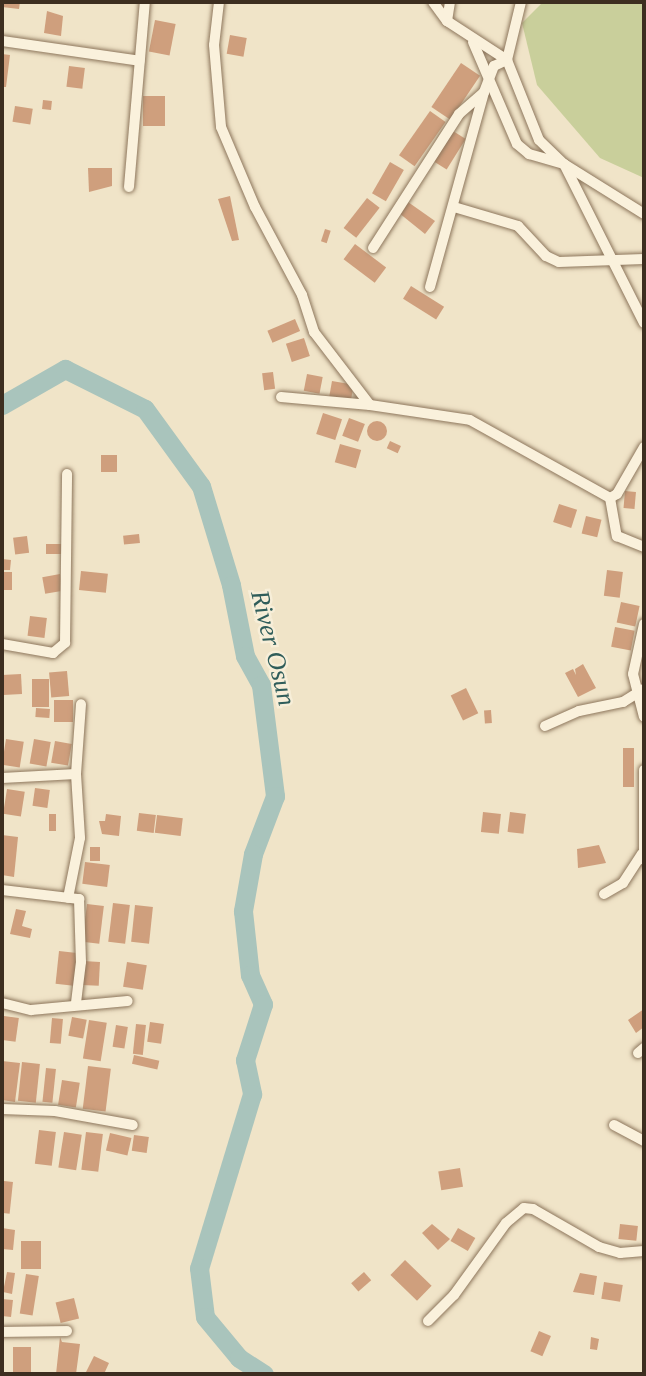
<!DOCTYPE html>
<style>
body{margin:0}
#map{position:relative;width:646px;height:1376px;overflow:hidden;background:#f0e4c8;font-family:"Times New Roman",serif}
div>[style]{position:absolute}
.green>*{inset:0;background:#c9cf9b}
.river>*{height:19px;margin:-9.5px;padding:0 9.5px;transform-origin:9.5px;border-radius:9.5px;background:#a9c4bc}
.building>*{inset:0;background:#cf9f7d;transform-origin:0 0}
.round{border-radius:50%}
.roads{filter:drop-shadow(0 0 2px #8d765c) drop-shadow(0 0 2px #8d765c)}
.minor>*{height:10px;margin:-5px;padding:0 5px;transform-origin:5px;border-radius:5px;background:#faf1dc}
span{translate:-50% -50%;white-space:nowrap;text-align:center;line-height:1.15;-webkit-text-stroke:5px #f7eed8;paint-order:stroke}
.water-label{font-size:26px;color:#2f5d5a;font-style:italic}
.frame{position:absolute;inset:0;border:4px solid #3d2e20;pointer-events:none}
</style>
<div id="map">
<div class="green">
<i style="clip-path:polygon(543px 2px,644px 2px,644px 178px,600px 158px,537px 85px,522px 23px)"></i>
</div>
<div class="river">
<i style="left:2px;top:405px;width:73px;rotate:-29.7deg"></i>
<i style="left:65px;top:369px;width:89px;rotate:26.6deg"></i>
<i style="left:145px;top:409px;width:95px;rotate:54deg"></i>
<i style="left:201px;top:486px;width:103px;rotate:73.1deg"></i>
<i style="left:231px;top:585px;width:72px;rotate:78.8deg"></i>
<i style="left:245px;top:656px;width:33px;rotate:61deg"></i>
<i style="left:261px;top:685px;width:112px;rotate:82.8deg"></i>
<i style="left:275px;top:796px;width:62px;rotate:110.8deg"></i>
<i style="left:253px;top:854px;width:58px;rotate:100deg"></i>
<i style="left:243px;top:911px;width:64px;rotate:83.8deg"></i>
<i style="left:250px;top:975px;width:32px;rotate:66deg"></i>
<i style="left:263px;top:1004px;width:59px;rotate:107.8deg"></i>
<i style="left:245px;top:1060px;width:35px;rotate:78deg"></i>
<i style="left:252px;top:1094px;width:182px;rotate:106.9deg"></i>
<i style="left:199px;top:1268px;width:49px;rotate:83deg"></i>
<i style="left:205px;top:1317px;width:53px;rotate:50.3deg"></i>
<i style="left:239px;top:1358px;width:30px;rotate:33deg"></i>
</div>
<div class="building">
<i style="clip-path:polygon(3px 2px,20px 2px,19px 9px,2px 7px)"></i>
<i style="clip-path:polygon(47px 11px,63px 16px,61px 36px,44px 33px)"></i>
<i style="left:155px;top:20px;width:21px;height:32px;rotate:11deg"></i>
<i style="left:230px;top:35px;width:17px;height:19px;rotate:10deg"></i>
<i style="clip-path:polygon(2px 54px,10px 55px,6px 87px,2px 87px)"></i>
<i style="left:461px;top:63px;width:23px;height:53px;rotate:34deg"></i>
<i style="left:69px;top:66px;width:16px;height:21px;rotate:7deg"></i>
<i style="left:143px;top:96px;width:22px;height:30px"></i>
<i style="left:43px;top:100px;width:9px;height:9px;rotate:6deg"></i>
<i style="left:15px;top:106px;width:18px;height:16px;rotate:9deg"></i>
<i style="left:430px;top:111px;width:19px;height:54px;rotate:35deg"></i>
<i style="left:453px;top:131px;width:15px;height:36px;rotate:32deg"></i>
<i style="left:390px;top:162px;width:16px;height:36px;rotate:30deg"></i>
<i style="clip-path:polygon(88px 168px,112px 168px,112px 186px,89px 192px)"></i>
<i style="clip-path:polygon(230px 196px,239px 240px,232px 241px,218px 199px)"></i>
<i style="left:367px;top:198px;width:16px;height:38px;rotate:38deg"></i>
<i style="clip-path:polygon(408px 202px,435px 221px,425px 234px,399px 213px)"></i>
<i style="left:325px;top:229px;width:6px;height:13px;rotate:18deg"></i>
<i style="left:355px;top:244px;width:39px;height:19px;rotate:37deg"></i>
<i style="left:411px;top:286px;width:39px;height:15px;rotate:32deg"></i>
<i style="left:295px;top:319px;width:13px;height:30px;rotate:67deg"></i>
<i style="left:304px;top:338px;width:19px;height:19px;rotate:72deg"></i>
<i style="left:273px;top:372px;width:17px;height:11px;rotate:83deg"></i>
<i style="left:307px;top:374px;width:16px;height:17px;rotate:11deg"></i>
<i style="left:332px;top:381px;width:22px;height:16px;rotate:10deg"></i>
<i style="left:323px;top:413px;width:20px;height:22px;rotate:18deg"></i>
<i style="left:349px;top:418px;width:17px;height:19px;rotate:21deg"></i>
<i class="round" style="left:367px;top:421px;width:20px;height:20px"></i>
<i style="left:390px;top:441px;width:12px;height:8px;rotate:24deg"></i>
<i style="left:340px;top:444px;width:22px;height:19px;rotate:16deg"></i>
<i style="left:101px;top:455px;width:16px;height:17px"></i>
<i style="left:625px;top:491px;width:11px;height:17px;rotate:5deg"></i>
<i style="left:559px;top:504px;width:19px;height:19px;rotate:18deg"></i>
<i style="left:586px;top:516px;width:16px;height:18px;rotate:14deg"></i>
<i style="left:139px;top:534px;width:9px;height:16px;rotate:84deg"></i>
<i style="left:27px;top:536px;width:17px;height:14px;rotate:83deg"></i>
<i style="left:46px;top:544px;width:17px;height:10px"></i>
<i style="clip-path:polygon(2px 559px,11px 560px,10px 570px,2px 570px)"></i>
<i style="left:607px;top:570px;width:16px;height:26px;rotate:7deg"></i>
<i style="left:81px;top:571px;width:27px;height:19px;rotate:6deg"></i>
<i style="left:2px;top:572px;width:10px;height:18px"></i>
<i style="left:60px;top:574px;width:17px;height:18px;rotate:80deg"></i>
<i style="left:621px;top:602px;width:19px;height:21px;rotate:12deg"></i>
<i style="left:30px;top:616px;width:17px;height:20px;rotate:7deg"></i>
<i style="left:615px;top:627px;width:20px;height:20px;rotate:11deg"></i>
<i style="clip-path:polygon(583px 664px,596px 688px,578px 697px,565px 673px,573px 669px,576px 675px,575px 669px)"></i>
<i style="left:67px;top:671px;width:25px;height:18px;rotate:85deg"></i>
<i style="left:21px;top:674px;width:20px;height:19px;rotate:87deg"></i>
<i style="left:32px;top:679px;width:17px;height:28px"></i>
<i style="left:466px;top:688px;width:28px;height:17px;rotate:64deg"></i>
<i style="left:54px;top:700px;width:19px;height:22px"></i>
<i style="left:36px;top:708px;width:14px;height:9px;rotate:4deg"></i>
<i style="left:491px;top:710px;width:13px;height:7px;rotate:86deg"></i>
<i style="left:6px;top:739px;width:18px;height:26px;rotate:9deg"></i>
<i style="left:34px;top:739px;width:17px;height:25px;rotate:10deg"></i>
<i style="left:55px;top:741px;width:17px;height:22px;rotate:10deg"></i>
<i style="left:623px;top:748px;width:11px;height:39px"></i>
<i style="left:35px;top:788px;width:15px;height:18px;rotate:8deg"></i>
<i style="left:7px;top:789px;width:18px;height:25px;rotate:9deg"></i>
<i style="left:483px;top:812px;width:18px;height:20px;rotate:6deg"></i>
<i style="left:510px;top:812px;width:16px;height:20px;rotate:7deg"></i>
<i style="left:139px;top:813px;width:17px;height:18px;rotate:7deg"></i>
<i style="left:49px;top:814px;width:7px;height:17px"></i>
<i style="clip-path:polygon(106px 814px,121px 816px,119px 836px,102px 834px,99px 821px,105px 821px)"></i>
<i style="left:157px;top:815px;width:26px;height:18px;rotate:7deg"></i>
<i style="clip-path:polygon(2px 835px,18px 837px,14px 877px,2px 875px)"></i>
<i style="clip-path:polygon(599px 845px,606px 863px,578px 868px,577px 849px)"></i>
<i style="left:90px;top:847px;width:10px;height:14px"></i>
<i style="left:85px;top:862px;width:25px;height:22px;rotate:7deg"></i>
<i style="left:113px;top:903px;width:17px;height:39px;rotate:7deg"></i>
<i style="left:87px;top:904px;width:17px;height:38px;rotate:7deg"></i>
<i style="left:135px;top:905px;width:18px;height:37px;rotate:6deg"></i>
<i style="clip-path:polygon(16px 909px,26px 911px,22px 926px,32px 929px,30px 938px,10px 934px)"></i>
<i style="left:59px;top:951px;width:18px;height:33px;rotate:6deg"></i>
<i style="left:83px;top:961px;width:17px;height:24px;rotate:3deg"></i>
<i style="left:127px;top:962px;width:20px;height:25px;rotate:9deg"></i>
<i style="clip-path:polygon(644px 1009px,644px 1027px,636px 1033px,628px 1020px)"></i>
<i style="left:4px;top:1016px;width:15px;height:24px;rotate:8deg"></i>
<i style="left:72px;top:1017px;width:15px;height:19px;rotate:11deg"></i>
<i style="left:52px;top:1018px;width:11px;height:25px;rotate:5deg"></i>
<i style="left:89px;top:1020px;width:18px;height:39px;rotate:9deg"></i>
<i style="left:150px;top:1022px;width:14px;height:20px;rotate:8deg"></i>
<i style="left:136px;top:1024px;width:10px;height:30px;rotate:6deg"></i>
<i style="left:116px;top:1025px;width:12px;height:22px;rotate:9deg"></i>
<i style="left:134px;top:1055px;width:26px;height:9px;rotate:13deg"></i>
<i style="clip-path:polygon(2px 1061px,20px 1063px,15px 1102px,2px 1100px)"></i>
<i style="left:22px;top:1062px;width:18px;height:39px;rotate:6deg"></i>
<i style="left:88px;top:1066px;width:23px;height:43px;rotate:7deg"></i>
<i style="left:46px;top:1068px;width:10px;height:34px;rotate:6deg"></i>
<i style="left:62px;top:1080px;width:18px;height:25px;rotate:9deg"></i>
<i style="left:39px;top:1130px;width:17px;height:34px;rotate:7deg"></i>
<i style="left:64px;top:1132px;width:18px;height:36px;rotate:9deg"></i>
<i style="left:86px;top:1132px;width:17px;height:38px;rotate:7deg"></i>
<i style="left:110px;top:1133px;width:22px;height:18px;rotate:13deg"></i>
<i style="left:134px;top:1135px;width:15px;height:16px;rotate:8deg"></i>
<i style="left:460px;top:1168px;width:19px;height:22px;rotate:81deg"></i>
<i style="left:4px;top:1181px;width:9px;height:32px;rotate:6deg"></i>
<i style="clip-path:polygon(432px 1224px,450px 1239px,438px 1250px,422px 1233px)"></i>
<i style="left:620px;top:1224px;width:18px;height:15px;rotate:6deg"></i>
<i style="clip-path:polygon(2px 1228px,15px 1230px,13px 1250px,2px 1249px)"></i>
<i style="left:458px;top:1228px;width:20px;height:15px;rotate:30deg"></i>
<i style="left:21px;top:1241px;width:20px;height:28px"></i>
<i style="left:405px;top:1260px;width:37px;height:21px;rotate:44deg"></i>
<i style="clip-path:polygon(7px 1272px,15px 1273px,12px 1294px,3px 1292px)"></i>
<i style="left:364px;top:1272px;width:11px;height:17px;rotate:49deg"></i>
<i style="clip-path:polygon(580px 1273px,597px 1276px,594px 1295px,573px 1292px)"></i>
<i style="left:26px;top:1274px;width:13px;height:40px;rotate:9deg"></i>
<i style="left:604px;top:1282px;width:19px;height:17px;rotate:9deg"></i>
<i style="left:74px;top:1298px;width:21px;height:19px;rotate:76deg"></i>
<i style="clip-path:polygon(2px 1299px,13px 1300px,11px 1317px,2px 1316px)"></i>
<i style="left:539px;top:1331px;width:13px;height:22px;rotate:23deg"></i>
<i style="clip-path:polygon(60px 1337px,62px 1342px,80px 1344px,76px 1374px,56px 1374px)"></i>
<i style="clip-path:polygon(591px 1337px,599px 1339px,597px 1350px,590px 1349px)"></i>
<i style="left:13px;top:1347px;width:18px;height:27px"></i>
<i style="clip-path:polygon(94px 1356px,109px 1363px,104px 1374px,85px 1374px)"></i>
</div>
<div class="roads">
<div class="minor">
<i style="left:219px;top:2px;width:43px;rotate:96.6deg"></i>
<i style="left:214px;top:45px;width:82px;rotate:85.1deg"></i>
<i style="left:221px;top:127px;width:87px;rotate:67deg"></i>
<i style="left:255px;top:207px;width:100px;rotate:61.9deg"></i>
<i style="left:302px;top:295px;width:39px;rotate:72deg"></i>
<i style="left:314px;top:332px;width:92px;rotate:52.5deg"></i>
<i style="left:370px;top:405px;width:101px;rotate:8.5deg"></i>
<i style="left:470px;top:420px;width:160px;rotate:29.1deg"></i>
<i style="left:610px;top:498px;width:8px;rotate:-30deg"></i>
<i style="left:617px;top:494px;width:54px;rotate:-60.1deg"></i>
<i style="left:433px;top:2px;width:24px;rotate:54deg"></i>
<i style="left:447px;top:21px;width:72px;rotate:33deg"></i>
<i style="left:521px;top:2px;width:60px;rotate:103.6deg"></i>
<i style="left:507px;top:60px;width:86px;rotate:68.2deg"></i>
<i style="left:539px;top:140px;width:35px;rotate:44deg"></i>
<i style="left:564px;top:164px;width:94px;rotate:32deg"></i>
<i style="left:447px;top:21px;width:19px;rotate:-81deg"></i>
<i style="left:2px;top:41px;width:139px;rotate:8.2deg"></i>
<i style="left:473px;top:42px;width:111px;rotate:66.7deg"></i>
<i style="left:517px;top:144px;width:16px;rotate:40deg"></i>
<i style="left:529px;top:154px;width:36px;rotate:16deg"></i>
<i style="left:564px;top:164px;width:178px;rotate:63.3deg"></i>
<i style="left:129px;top:187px;width:186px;rotate:-85.1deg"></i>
<i style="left:454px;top:207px;width:67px;rotate:16.5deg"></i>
<i style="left:518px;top:226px;width:41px;rotate:47deg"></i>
<i style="left:546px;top:256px;width:14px;rotate:25deg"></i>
<i style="left:559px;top:262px;width:85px;rotate:-2deg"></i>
<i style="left:373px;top:248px;width:159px;rotate:-57.3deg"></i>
<i style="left:459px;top:114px;width:33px;rotate:-41deg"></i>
<i style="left:430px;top:287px;width:202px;rotate:-74.5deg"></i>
<i style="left:484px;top:92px;width:28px;rotate:-69deg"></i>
<i style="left:494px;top:66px;width:14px;rotate:-25deg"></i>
<i style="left:281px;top:397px;width:89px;rotate:5.1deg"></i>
<i style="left:610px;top:498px;width:39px;rotate:80deg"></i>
<i style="left:617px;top:536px;width:29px;rotate:22deg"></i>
<i style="left:644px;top:624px;width:51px;rotate:102.4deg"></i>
<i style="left:633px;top:674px;width:44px;rotate:75.7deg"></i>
<i style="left:2px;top:644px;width:52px;rotate:10deg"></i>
<i style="left:53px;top:653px;width:16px;rotate:-40deg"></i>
<i style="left:65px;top:643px;width:169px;rotate:-89.3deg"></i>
<i style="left:545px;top:726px;width:37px;rotate:-24deg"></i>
<i style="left:579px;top:711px;width:45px;rotate:-11.6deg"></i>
<i style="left:623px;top:702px;width:25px;rotate:-32deg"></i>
<i style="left:644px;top:770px;width:90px;rotate:90deg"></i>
<i style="left:76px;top:774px;width:70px;rotate:-85.9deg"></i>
<i style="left:2px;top:778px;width:74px;rotate:-3.1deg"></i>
<i style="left:76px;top:774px;width:64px;rotate:86.4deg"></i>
<i style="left:80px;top:838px;width:61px;rotate:101.3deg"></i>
<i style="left:2px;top:890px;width:78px;rotate:6.7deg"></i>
<i style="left:79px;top:899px;width:63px;rotate:88.2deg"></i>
<i style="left:81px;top:962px;width:41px;rotate:97deg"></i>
<i style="left:604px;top:894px;width:22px;rotate:-30deg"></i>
<i style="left:623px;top:883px;width:35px;rotate:-57deg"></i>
<i style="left:2px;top:1003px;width:30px;rotate:14deg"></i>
<i style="left:31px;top:1010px;width:97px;rotate:-5.3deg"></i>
<i style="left:638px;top:1053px;width:8px;rotate:-40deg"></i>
<i style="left:2px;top:1109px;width:53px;rotate:2.2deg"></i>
<i style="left:55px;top:1111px;width:79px;rotate:10.2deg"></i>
<i style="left:614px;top:1125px;width:34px;rotate:28deg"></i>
<i style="left:428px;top:1321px;width:37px;rotate:-45deg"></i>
<i style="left:454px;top:1295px;width:89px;rotate:-54.2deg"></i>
<i style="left:506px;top:1223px;width:23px;rotate:-40deg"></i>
<i style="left:524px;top:1208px;width:9px;rotate:6deg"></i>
<i style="left:533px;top:1209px;width:76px;rotate:29.9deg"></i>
<i style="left:599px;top:1247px;width:22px;rotate:16deg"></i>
<i style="left:620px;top:1253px;width:24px;rotate:-5deg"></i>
<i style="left:2px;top:1332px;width:65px;rotate:-0.9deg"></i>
</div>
</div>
<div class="water-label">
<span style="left:273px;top:648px;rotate:76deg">River Osun</span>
</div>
<div class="frame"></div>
</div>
